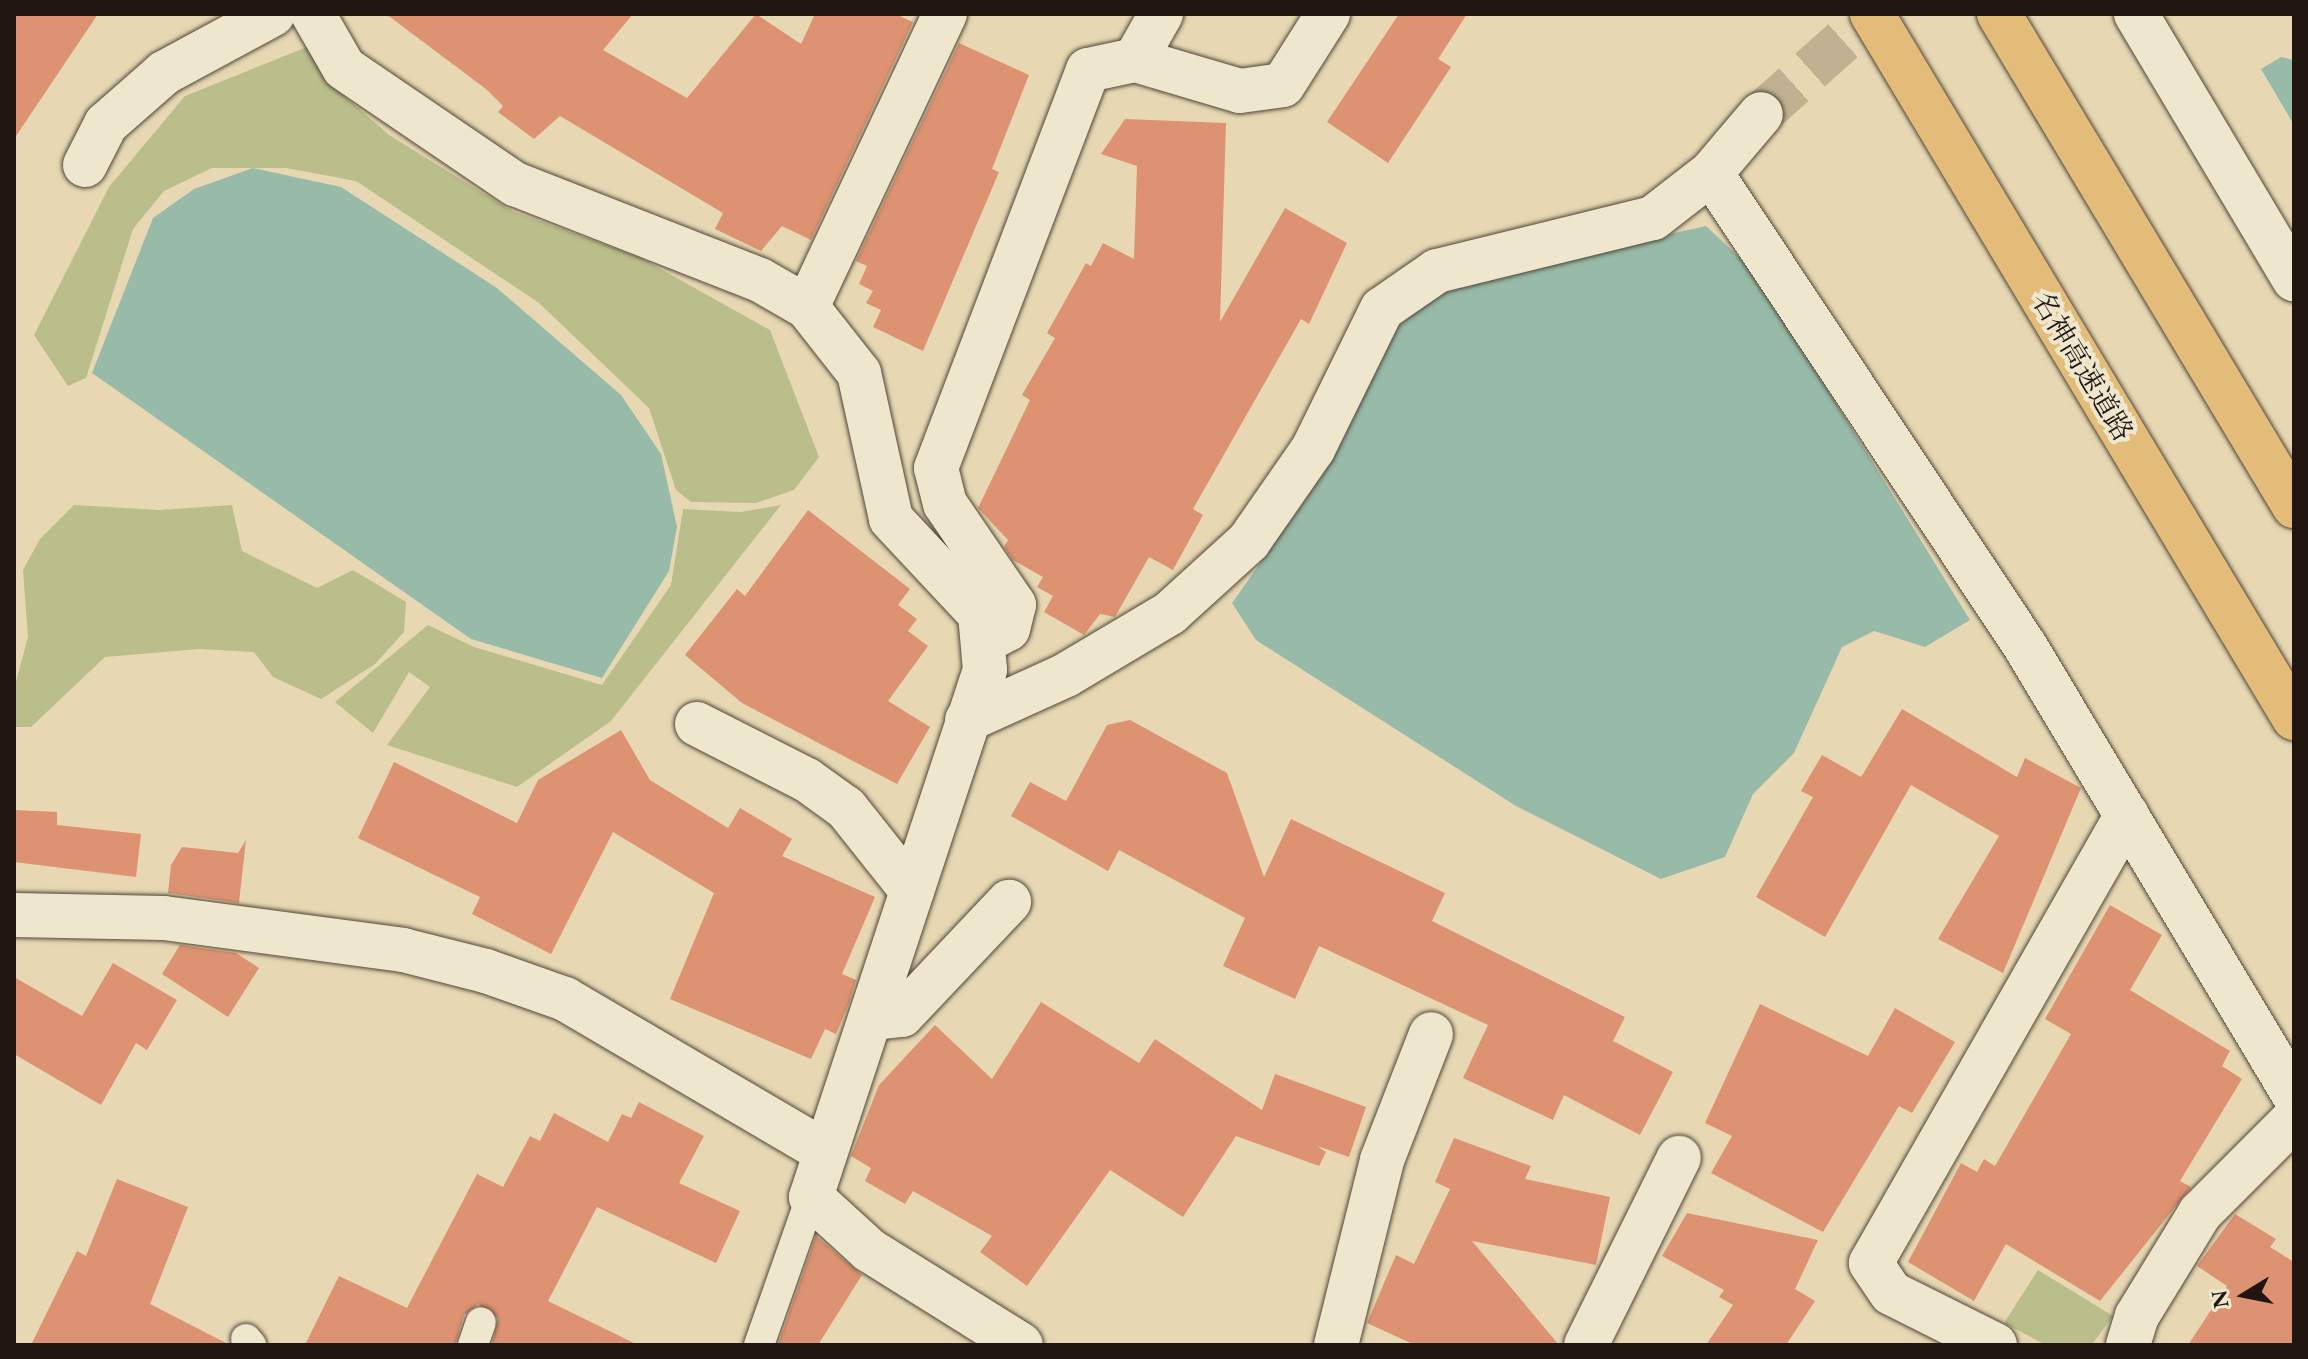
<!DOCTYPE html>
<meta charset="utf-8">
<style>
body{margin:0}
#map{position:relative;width:2308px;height:1359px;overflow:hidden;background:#e7d8b3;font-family:"EB Garamond","Noto Serif JP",serif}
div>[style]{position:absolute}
.green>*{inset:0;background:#b9be8a}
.water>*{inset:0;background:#97baa9}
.building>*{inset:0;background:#dd9372}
.minor-tunnel>*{height:44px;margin-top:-22px;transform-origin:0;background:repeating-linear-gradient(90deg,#bfb192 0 44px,transparent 0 66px)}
.roads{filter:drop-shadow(0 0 2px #524638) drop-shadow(0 0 2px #524638)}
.service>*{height:30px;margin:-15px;padding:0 15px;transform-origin:15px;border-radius:15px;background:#efe6ce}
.minor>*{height:44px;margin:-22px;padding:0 22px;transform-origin:22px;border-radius:22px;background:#efe6ce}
.tertiary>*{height:44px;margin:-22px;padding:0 22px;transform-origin:22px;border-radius:22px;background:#efe6ce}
.motorway>*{height:44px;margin:-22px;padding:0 22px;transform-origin:22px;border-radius:22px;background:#e4bc7a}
span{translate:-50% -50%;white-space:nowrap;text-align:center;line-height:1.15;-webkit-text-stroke:8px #efe6ce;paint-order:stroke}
.street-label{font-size:28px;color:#20150f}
.frame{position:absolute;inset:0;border:16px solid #20150f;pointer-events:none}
.north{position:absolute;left:2204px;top:1255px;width:80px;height:80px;-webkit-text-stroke:6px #efe6ce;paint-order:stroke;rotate:260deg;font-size:22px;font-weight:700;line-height:32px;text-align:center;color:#20150f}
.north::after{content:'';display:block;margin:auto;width:28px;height:36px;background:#20150f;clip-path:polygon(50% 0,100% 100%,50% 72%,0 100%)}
</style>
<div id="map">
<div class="green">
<i style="clip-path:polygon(307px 47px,334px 87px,389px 135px,512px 211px,641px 258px,770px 330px,819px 457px,794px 490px,756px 503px,691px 502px,676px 490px,649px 408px,539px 303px,356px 181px,286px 168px,212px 168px,164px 191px,133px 229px,86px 378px,68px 386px,34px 335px,109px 187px,185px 96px)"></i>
<i style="clip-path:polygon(74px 505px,159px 510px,232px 505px,242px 551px,317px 588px,353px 570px,406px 602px,404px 632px,375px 664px,321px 699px,273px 677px,254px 652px,199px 649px,105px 657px,31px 727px,14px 727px,14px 689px,28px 637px,23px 570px,40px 539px)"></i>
<i style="clip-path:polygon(781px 505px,611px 721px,517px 787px,387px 745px,430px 687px,409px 672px,373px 733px,335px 702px,428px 625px,474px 647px,602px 685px,671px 585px,683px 509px,741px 512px)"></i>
<i style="clip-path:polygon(2038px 1270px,2113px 1316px,2093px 1343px,2046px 1345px,2004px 1323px)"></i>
</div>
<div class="water">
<i style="clip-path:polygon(2281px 57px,2294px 60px,2294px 125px,2261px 69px)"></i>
<i style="clip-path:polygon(253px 168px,341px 187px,497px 288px,621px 395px,661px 454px,677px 527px,669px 571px,602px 678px,471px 639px,92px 373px,153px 218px,194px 189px)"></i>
<i style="clip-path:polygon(1706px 226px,1755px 272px,1970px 620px,1925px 647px,1874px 631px,1842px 647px,1794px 753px,1753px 794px,1725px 857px,1661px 879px,1516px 806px,1256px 640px,1232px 603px,1312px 490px,1396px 328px,1438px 294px,1481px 276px)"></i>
</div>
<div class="building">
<i style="clip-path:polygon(14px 14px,98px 14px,14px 139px)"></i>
<i style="clip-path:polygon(386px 14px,633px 14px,603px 50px,687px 98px,756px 14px,801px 44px,815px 14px,895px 14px,913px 22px,811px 240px,782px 226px,761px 251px,715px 229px,723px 213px,560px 116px,534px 139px,498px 112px,503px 106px,486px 89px)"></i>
<i style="clip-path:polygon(1399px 14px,1467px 14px,1438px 59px,1451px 67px,1388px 163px,1327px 122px)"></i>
<i style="clip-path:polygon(959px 43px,1029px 75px,992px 169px,999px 172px,923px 351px,873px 327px,881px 310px,866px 303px,873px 291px,859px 284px,867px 266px,856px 261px)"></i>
<i style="clip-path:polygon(1125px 119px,1226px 123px,1220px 322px,1285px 208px,1347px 243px,1309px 324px,1301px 319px,1193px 509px,1203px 515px,1173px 570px,1149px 557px,1115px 617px,1100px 614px,1084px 635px,1044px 612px,1053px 596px,1037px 587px,1043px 577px,1013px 560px,1004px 547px,1008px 540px,978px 508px,1030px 400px,1022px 395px,1055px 338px,1047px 333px,1086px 263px,1091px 266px,1103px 243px,1134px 259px,1137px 166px,1101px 154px)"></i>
<i style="clip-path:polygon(808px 510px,910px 589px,898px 605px,917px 619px,908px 631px,928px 646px,888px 701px,930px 727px,897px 784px,742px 703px,685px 655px,737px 589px,745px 596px)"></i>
<i style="clip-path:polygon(1902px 709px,2017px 777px,2025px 758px,2081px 788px,2003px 973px,1938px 939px,1999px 836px,1911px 785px,1825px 937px,1756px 897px,1813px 797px,1801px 791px,1822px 755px,1861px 777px)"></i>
<i style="clip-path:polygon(1130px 720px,1227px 773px,1264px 877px,1291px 819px,1445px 893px,1432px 921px,1625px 1017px,1613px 1041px,1673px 1072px,1640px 1135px,1564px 1095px,1553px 1120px,1463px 1078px,1488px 1025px,1319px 946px,1295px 999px,1223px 966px,1245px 918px,1119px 850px,1108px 871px,1011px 816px,1030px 782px,1066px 801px,1107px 725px)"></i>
<i style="clip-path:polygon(621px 730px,650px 780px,728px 828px,740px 808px,792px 839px,782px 856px,875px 897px,842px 974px,856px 980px,849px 1003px,836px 1034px,825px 1029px,811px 1059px,670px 999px,714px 893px,613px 832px,551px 954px,472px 914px,480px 897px,358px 838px,394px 762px,517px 823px,538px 780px)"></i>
<i style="clip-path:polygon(14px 810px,57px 812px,57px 825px,141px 834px,136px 877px,14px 862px)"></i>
<i style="clip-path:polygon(246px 840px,239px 903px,168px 893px,171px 865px,182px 847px,238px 853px)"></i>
<i style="clip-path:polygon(2110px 905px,2162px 935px,2130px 990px,2230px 1051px,2222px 1066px,2242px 1079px,2180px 1181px,2191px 1187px,2100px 1301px,2006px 1244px,1974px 1301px,1908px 1262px,1961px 1163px,1977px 1172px,1984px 1159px,1995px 1166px,2071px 1034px,2045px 1019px)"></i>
<i style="clip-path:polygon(180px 945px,236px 953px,259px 968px,228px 1017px,162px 974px)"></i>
<i style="clip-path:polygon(113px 963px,177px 1000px,147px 1050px,136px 1043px,101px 1105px,14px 1054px,14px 977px,82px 1016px)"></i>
<i style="clip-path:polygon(1041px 1002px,1139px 1063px,1155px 1039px,1262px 1110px,1275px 1074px,1366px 1107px,1349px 1157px,1317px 1146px,1326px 1152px,1319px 1166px,1236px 1136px,1183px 1217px,1110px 1170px,1027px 1286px,980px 1252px,992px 1236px,913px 1191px,905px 1204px,865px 1181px,871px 1168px,851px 1156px,879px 1085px,935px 1025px,992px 1079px)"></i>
<i style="clip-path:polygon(1760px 1004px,1868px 1056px,1895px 1008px,1955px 1042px,1912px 1113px,1899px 1106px,1823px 1232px,1711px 1173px,1732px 1136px,1705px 1123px)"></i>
<i style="clip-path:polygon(639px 1102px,704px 1136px,679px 1183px,740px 1211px,716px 1263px,597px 1207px,548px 1301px,638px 1345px,492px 1345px,498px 1318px,478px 1304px,464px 1315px,455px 1345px,305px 1345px,339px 1276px,407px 1308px,477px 1174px,503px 1187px,530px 1136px,540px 1141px,554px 1113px,608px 1142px,622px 1114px,631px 1118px)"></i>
<i style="clip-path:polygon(1454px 1138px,1531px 1166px,1525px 1179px,1610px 1197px,1596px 1265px,1472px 1241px,1559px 1345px,1415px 1345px,1367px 1323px,1396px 1255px,1414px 1264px,1450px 1189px,1435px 1182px)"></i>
<i style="clip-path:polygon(117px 1179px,188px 1207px,150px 1304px,230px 1345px,31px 1345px,77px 1251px,86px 1256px)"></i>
<i style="clip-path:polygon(1687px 1213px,1818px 1240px,1795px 1289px,1815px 1301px,1786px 1345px,1706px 1345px,1733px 1305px,1719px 1297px,1724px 1290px,1662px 1256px)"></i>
<i style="clip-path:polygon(2235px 1214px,2276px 1239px,2270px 1247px,2294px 1262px,2294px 1345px,2188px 1345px,2227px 1286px,2197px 1266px)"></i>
<i style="clip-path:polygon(816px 1236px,862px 1275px,818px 1345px,778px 1345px)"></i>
</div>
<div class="minor-tunnel">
<i style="left:1761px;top:114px;width:150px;rotate:-41.8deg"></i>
</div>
<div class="roads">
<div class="service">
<i style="left:246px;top:1339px;width:8px;rotate:50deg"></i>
<i style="left:473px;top:1345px;width:24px;rotate:-71deg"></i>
<i style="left:759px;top:1345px;width:157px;rotate:-70.6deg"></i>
</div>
<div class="minor">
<i style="left:313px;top:14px;width:62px;rotate:60.1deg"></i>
<i style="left:344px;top:68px;width:207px;rotate:34.2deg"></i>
<i style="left:515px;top:184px;width:263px;rotate:21.4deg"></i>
<i style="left:760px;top:280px;width:54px;rotate:29.9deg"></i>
<i style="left:807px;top:307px;width:84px;rotate:51.8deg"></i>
<i style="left:859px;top:373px;width:149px;rotate:77.6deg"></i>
<i style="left:891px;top:519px;width:130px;rotate:46.9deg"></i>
<i style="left:980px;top:614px;width:56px;rotate:84.9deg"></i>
<i style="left:985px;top:670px;width:555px;rotate:108.27deg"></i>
<i style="left:811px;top:1197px;width:79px;rotate:42.4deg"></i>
<i style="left:869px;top:1250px;width:179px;rotate:32deg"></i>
<i style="left:1135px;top:60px;width:53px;rotate:-60.5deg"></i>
<i style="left:85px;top:165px;width:46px;rotate:-62.9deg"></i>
<i style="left:106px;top:124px;width:77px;rotate:-41.3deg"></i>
<i style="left:164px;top:73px;width:124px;rotate:-28.4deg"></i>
<i style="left:1711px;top:173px;width:568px;rotate:56.42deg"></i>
<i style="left:2025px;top:646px;width:523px;rotate:59.07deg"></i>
<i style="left:807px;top:307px;width:324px;rotate:-64.8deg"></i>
<i style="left:985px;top:641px;width:26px;rotate:-28deg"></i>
<i style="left:1008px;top:629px;width:25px;rotate:-76deg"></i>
<i style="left:1014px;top:605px;width:122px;rotate:-124.3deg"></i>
<i style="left:945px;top:504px;width:37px;rotate:-104deg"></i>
<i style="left:936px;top:468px;width:426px;rotate:-69.1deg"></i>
<i style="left:1088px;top:70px;width:48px;rotate:-12deg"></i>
<i style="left:1135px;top:60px;width:109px;rotate:16.4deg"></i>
<i style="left:1240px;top:91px;width:43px;rotate:-7.9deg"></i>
<i style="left:1283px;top:85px;width:84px;rotate:-57.6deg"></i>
<i style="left:967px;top:720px;width:109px;rotate:-24.4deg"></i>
<i style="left:1066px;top:675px;width:121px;rotate:-30.8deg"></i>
<i style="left:1170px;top:613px;width:107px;rotate:-42.3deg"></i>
<i style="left:1249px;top:541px;width:112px;rotate:-55.2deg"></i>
<i style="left:1313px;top:449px;width:156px;rotate:-63.8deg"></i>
<i style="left:1382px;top:309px;width:67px;rotate:-34.6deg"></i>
<i style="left:1437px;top:271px;width:222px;rotate:-13.8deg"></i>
<i style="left:1653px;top:218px;width:73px;rotate:-37.8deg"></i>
<i style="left:1711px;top:173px;width:77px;rotate:-49.7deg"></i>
<i style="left:697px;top:724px;width:123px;rotate:27deg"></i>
<i style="left:807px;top:780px;width:48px;rotate:35.7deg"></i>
<i style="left:846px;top:808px;width:106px;rotate:51.5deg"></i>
<i style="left:14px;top:915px;width:150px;rotate:1.1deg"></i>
<i style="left:164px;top:918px;width:241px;rotate:7.6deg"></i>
<i style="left:403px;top:950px;width:86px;rotate:14.2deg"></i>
<i style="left:486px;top:971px;width:84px;rotate:19.5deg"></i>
<i style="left:565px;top:999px;width:300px;rotate:30.4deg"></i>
<i style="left:872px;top:1018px;width:30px;rotate:-6deg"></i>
<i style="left:902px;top:1015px;width:156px;rotate:-46.6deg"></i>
<i style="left:1336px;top:1345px;width:191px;rotate:-76deg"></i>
<i style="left:1382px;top:1160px;width:135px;rotate:-68.7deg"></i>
<i style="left:1586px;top:1345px;width:209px;rotate:-63.6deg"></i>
<i style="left:1995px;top:1345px;width:116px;rotate:-153.4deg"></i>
<i style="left:1891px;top:1293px;width:36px;rotate:-124deg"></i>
<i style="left:1871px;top:1263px;width:516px;rotate:-60.26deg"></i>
<i style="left:2128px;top:1345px;width:30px;rotate:-73deg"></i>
<i style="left:2137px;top:1316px;width:121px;rotate:-58.5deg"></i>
<i style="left:2200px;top:1213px;width:133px;rotate:-45deg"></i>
</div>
<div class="tertiary">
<i style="left:2136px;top:14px;width:309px;rotate:59.2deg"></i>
</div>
<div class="motorway">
<i style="left:1872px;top:14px;width:821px;rotate:59.06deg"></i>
<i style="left:1999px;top:14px;width:574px;rotate:59.05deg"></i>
</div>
</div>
<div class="street-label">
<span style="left:2083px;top:366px;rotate:59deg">名神高速道路</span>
</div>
<div class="frame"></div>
<div class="north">N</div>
</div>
